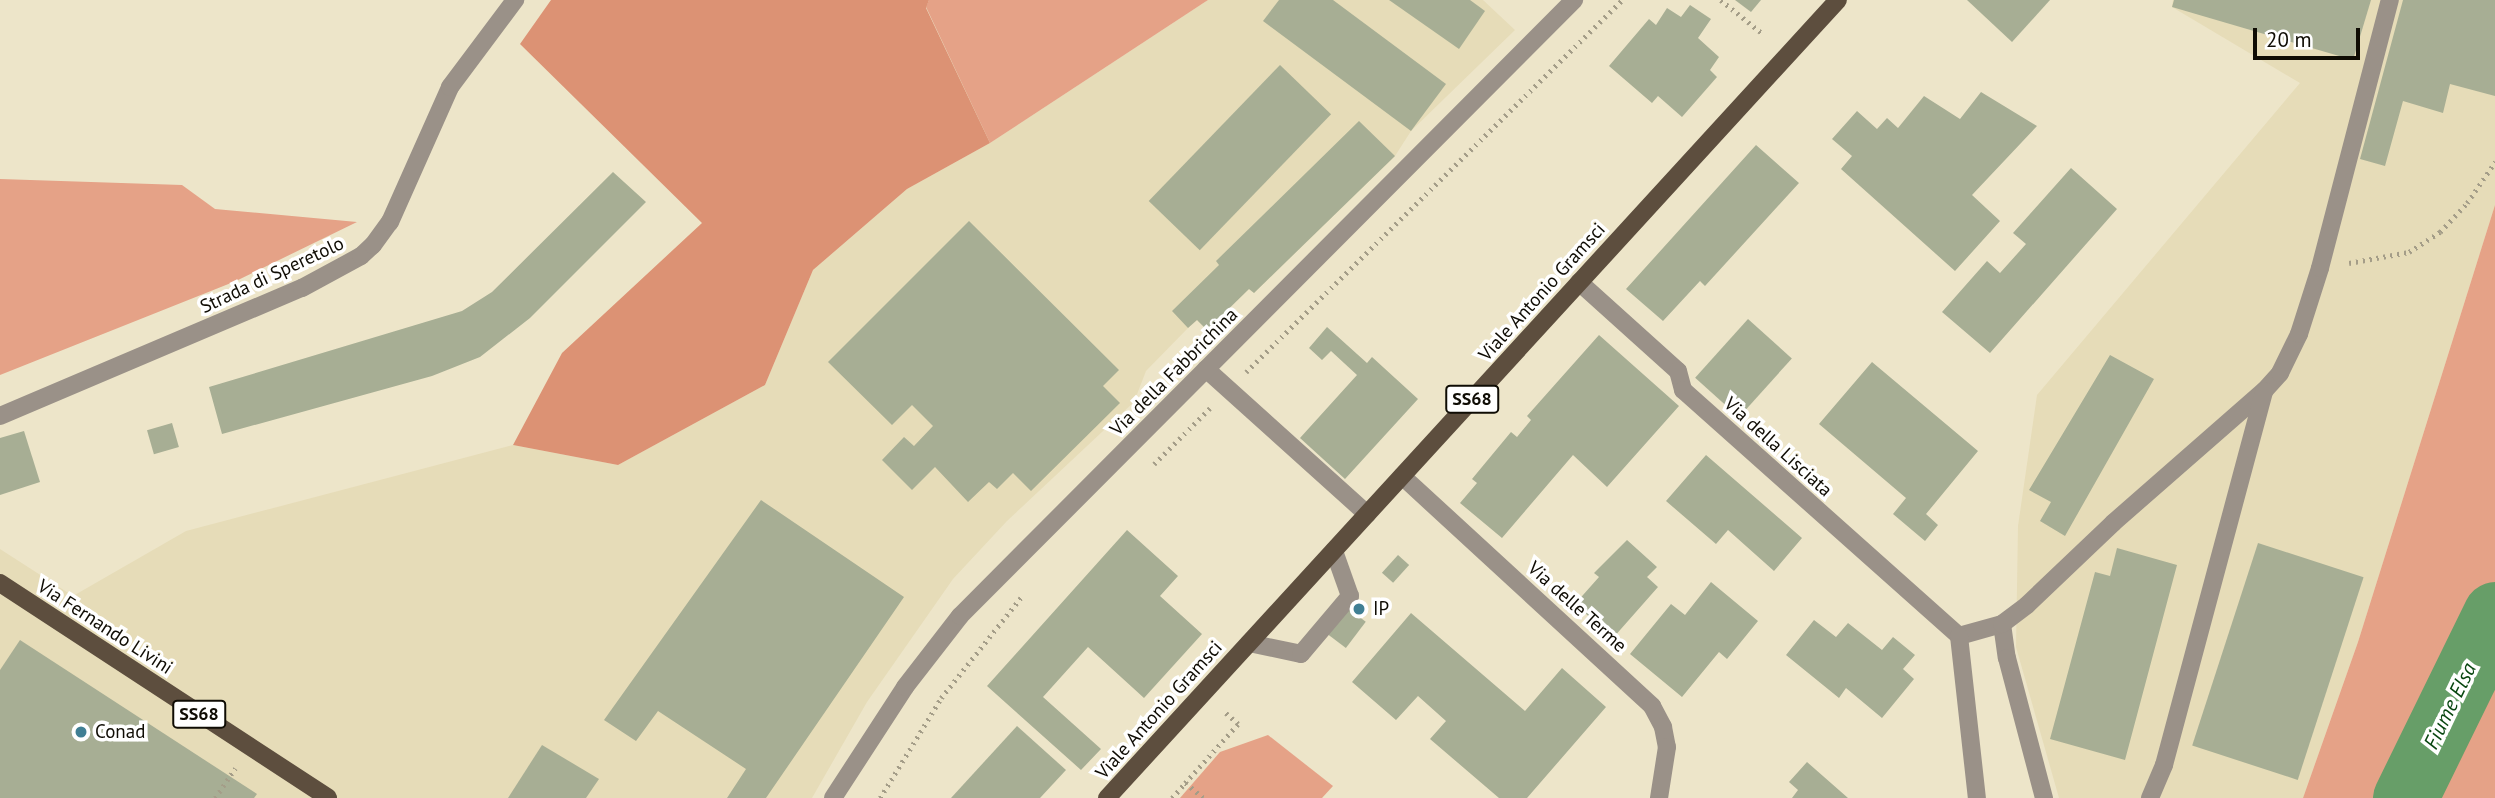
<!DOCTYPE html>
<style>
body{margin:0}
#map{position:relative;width:2495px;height:798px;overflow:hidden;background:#ede5c9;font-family:"PT Sans",sans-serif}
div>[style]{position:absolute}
.built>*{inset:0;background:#e6dcb8}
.green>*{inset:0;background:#e5a287}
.forest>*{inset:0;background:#dc9274}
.river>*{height:65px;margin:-32.5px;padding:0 32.5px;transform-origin:32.5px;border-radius:32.5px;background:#679e68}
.building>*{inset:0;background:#a7ae94;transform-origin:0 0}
.path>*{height:4.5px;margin-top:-2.25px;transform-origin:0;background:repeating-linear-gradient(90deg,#a49d88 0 2px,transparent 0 7px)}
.minor>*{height:18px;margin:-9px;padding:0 9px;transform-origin:9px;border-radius:9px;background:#9a9188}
.major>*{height:18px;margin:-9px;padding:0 9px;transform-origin:9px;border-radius:9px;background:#5d4e3e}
.dots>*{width:19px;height:19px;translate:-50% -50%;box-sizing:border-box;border:4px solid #fff;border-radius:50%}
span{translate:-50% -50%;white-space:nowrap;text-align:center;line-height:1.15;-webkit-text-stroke:7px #fff;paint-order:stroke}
.shield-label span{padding:2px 5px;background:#fff;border:2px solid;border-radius:5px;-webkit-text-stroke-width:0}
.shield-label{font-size:18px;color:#0f0c04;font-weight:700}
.street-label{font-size:19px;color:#0f0c04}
.poi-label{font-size:19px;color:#0f0c04}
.left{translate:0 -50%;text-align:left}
.water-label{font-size:21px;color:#094711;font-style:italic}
.scale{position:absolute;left:2253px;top:28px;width:107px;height:32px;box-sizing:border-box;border:4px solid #0f0c04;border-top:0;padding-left:9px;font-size:21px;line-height:24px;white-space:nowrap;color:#0f0c04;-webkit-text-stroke:5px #fff;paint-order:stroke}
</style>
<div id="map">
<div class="built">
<i style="clip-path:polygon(1208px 0,1483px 0,1515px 30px,1411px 131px,1395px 156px,1254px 293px,1249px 289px,1207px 330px,1197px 320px,1188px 328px,1146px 371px,1134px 402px,1007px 521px,953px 579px,867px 702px,812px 798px,0 798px,0 549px,73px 596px,186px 531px,513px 445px,618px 465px,765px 385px,813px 270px,907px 189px,990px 143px)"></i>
<i style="clip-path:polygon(2173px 0,2495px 0,2495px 205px,2358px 642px,2303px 798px,2059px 798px,2016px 647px,2018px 526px,2037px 395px,2300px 83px,2172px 7px)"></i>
</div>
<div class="green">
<i style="clip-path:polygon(929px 0,1208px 0,990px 143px,926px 7px)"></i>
<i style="clip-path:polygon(0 179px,182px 185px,215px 209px,357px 222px,236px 281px,0 375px)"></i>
<i style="clip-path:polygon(2495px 205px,2495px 798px,2303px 798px,2358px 642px)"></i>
<i style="clip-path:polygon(1268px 735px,1333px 786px,1322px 798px,1180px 798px,1220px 752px)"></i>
</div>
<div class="forest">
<i style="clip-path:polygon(551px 0,929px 0,926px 8px,990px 143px,907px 189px,813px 270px,765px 385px,618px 465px,513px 445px,562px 353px,702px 223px,520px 44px)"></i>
</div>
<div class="river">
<i style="left:2405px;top:798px;width:205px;rotate:-63.9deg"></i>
</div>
<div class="building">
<i style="clip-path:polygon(1279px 0,1333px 0,1446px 84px,1411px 131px,1263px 21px)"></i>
<i style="clip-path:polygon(1389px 0,1470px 0,1485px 11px,1459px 49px)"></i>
<i style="clip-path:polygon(1735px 0,1761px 0,1751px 12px)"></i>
<i style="clip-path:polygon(1967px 0,2050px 0,2012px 42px)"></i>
<i style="clip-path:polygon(2174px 0,2371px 0,2353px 60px,2172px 7px)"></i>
<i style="clip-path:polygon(2403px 0,2495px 0,2495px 96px,2450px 84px,2443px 113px,2403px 101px,2385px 166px,2360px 159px)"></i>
<i style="clip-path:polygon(1690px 5px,1711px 19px,1698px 38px,1719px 57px,1710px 70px,1717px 77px,1682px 117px,1658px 96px,1652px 103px,1609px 66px,1649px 19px,1656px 25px,1667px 8px,1681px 17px)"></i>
<i style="left:1280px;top:65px;width:71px;height:189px;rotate:44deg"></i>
<i style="clip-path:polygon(1981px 92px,2037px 126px,1972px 195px,2000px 221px,1955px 271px,1841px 169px,1852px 156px,1832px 139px,1857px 111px,1877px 129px,1887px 118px,1898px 128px,1924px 96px,1960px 119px)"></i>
<i style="clip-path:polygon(1359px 121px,1395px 156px,1254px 293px,1249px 289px,1207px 330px,1197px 320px,1188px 328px,1172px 311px,1219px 265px,1216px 261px)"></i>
<i style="clip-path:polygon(1756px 145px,1799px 183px,1705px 286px,1700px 281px,1663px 321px,1626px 289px)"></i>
<i style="clip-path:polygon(2071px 168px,2117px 209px,1990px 353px,1942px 312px,1987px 261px,2000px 273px,2026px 244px,2013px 233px)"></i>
<i style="clip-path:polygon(613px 172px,646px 202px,530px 318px,480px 357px,432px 376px,222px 434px,209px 387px,462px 311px,492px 292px)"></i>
<i style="clip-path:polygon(969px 221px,1119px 370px,1103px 386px,1120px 403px,1031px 491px,1013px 473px,997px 489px,989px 482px,968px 502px,935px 467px,912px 490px,882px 460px,904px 437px,914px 446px,933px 426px,912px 405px,892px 425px,828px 362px)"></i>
<i style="left:1748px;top:319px;width:59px;height:79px;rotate:42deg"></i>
<i style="clip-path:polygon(1327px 327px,1367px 363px,1372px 357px,1418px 399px,1345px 479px,1300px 438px,1357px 375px,1331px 351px,1322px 360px,1309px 348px)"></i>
<i style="clip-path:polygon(1599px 335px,1679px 406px,1607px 487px,1573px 455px,1502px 538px,1460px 503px,1477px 483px,1472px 479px,1511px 432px,1517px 437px,1531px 420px,1527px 416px)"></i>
<i style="clip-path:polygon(2110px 355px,2154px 379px,2065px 536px,2040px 521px,2051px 502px,2029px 490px)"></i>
<i style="clip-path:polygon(1872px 362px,1978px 451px,1926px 514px,1938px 525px,1925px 541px,1893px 514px,1906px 498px,1819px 424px)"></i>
<i style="left:172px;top:423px;width:25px;height:26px;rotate:74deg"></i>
<i style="clip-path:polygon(24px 431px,40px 482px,0 495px,0 438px)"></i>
<i style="clip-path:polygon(1706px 455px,1802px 538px,1774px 571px,1728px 530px,1716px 544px,1666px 501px)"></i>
<i style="clip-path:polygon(761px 500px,904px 597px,766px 798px,727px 798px,746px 769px,658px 711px,636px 741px,604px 720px)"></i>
<i style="clip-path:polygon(1127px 530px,1178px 576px,1160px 596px,1202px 634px,1144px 698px,1088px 647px,1043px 697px,1101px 749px,1081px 770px,987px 686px)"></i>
<i style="clip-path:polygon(1627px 540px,1657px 567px,1647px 577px,1658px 587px,1613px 638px,1575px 604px,1599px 577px,1594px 573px)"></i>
<i style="left:2258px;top:543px;width:111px;height:213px;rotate:18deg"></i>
<i style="clip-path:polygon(2117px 548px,2177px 565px,2125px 760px,2050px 739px,2095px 572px,2110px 576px)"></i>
<i style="left:1398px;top:555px;width:15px;height:24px;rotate:42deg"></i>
<i style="clip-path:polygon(1711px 582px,1758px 621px,1727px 659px,1719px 652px,1682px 697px,1630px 654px,1671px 604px,1685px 615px)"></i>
<i style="left:1337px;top:600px;width:36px;height:33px;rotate:37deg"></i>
<i style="clip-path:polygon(1411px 613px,1525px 711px,1562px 668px,1606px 707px,1527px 798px,1499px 798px,1430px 739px,1446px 721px,1418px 696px,1396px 720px,1352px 682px)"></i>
<i style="clip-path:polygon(1814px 620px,1836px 637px,1848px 623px,1882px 650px,1893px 637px,1915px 655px,1903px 669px,1914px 679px,1882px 718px,1846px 688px,1839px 698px,1786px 655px)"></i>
<i style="clip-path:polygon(20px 640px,257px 794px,254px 798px,0 798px,0 670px)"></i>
<i style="clip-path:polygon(1017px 726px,1066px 770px,1040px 798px,951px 798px)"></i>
<i style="clip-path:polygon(542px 745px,599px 779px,586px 798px,508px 798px)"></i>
<i style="clip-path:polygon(1807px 762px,1848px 798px,1792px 798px,1798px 790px,1789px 782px)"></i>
</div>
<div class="path">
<i style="left:1721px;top:0;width:54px;rotate:39deg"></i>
<i style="left:2349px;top:263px;width:61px;rotate:-10.4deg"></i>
<i style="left:2409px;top:252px;width:37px;rotate:-33deg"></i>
<i style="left:2440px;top:232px;width:40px;rotate:-47deg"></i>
<i style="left:2467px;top:203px;width:50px;rotate:-55.7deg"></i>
<i style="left:1246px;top:372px;width:529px;rotate:-44.69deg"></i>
<i style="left:1154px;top:464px;width:79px;rotate:-45deg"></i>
<i style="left:215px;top:798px;width:36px;rotate:-56deg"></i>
<i style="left:880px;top:798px;width:117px;rotate:-58.6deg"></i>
<i style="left:941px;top:698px;width:130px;rotate:-51.5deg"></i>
<i style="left:1172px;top:798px;width:20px;rotate:-49deg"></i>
<i style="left:1203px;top:798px;width:23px;rotate:-140deg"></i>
<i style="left:1185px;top:783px;width:79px;rotate:-48.1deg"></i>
<i style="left:1238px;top:724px;width:20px;rotate:-139deg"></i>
</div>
<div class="minor">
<i style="left:1579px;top:282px;width:133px;rotate:42deg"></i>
<i style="left:1678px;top:371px;width:20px;rotate:75deg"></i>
<i style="left:1683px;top:390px;width:370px;rotate:41.7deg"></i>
<i style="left:1206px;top:369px;width:217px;rotate:42deg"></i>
<i style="left:0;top:416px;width:328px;rotate:-23deg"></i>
<i style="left:302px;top:288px;width:67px;rotate:-28.5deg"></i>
<i style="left:361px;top:256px;width:16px;rotate:-43deg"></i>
<i style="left:373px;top:245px;width:29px;rotate:-54deg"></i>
<i style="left:390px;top:222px;width:148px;rotate:-66deg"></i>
<i style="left:450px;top:87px;width:109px;rotate:-53.2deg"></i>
<i style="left:1402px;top:476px;width:340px;rotate:42.6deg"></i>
<i style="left:1652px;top:706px;width:24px;rotate:62deg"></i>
<i style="left:1663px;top:727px;width:20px;rotate:79deg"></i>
<i style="left:1667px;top:747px;width:52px;rotate:98.9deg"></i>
<i style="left:2002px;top:624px;width:34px;rotate:82deg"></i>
<i style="left:2007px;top:658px;width:145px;rotate:75.2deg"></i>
<i style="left:1959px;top:636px;width:45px;rotate:-15.6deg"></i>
<i style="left:2002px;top:624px;width:31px;rotate:-37deg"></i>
<i style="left:2027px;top:605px;width:119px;rotate:-43.6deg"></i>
<i style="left:2113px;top:523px;width:201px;rotate:-41.2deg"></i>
<i style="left:2264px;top:391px;width:24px;rotate:-48deg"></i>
<i style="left:2280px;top:373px;width:43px;rotate:-64deg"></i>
<i style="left:2299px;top:334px;width:69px;rotate:-72.3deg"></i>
<i style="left:2320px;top:268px;width:277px;rotate:-75.4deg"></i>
<i style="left:1959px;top:636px;width:163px;rotate:83.7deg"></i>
<i style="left:1249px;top:643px;width:53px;rotate:11.9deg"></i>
<i style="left:1301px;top:654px;width:76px;rotate:-49.8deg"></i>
<i style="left:1350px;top:596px;width:48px;rotate:-109.6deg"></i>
<i style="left:833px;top:798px;width:132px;rotate:-57deg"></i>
<i style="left:905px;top:687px;width:90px;rotate:-52.2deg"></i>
<i style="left:960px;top:616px;width:870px;rotate:-45.09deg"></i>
<i style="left:2150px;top:798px;width:36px;rotate:-67deg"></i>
<i style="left:2164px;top:765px;width:387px;rotate:-75deg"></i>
</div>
<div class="major">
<i style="left:0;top:583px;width:392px;rotate:33.2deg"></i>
<i style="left:1107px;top:798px;width:1082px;rotate:-47.51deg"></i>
</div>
<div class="dots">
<i style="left:1359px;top:609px;background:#407f94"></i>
<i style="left:81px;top:732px;background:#407f94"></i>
</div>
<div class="shield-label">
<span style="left:1472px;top:399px">SS68</span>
<span style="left:199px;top:714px">SS68</span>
</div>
<div class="street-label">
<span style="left:272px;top:275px;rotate:-25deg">Strada di Speretolo</span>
<span style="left:1542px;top:292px;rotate:-48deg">Viale Antonio Gramsci</span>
<span style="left:1174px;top:372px;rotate:-45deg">Via della Fabbrichina</span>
<span style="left:1778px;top:447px;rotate:42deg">Via della Lisciata</span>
<span style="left:1577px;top:607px;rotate:42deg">Via delle Terme</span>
<span style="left:105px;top:627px;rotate:33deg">Via Fernando Livini</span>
<span style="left:1159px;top:710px;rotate:-48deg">Viale Antonio Gramsci</span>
</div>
<div class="poi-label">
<span class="left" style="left:1373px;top:609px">IP</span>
<span class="left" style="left:95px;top:732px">Conad</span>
</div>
<div class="water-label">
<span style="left:2450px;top:706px;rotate:-64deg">Fiume Elsa</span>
</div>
<div class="scale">20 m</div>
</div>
